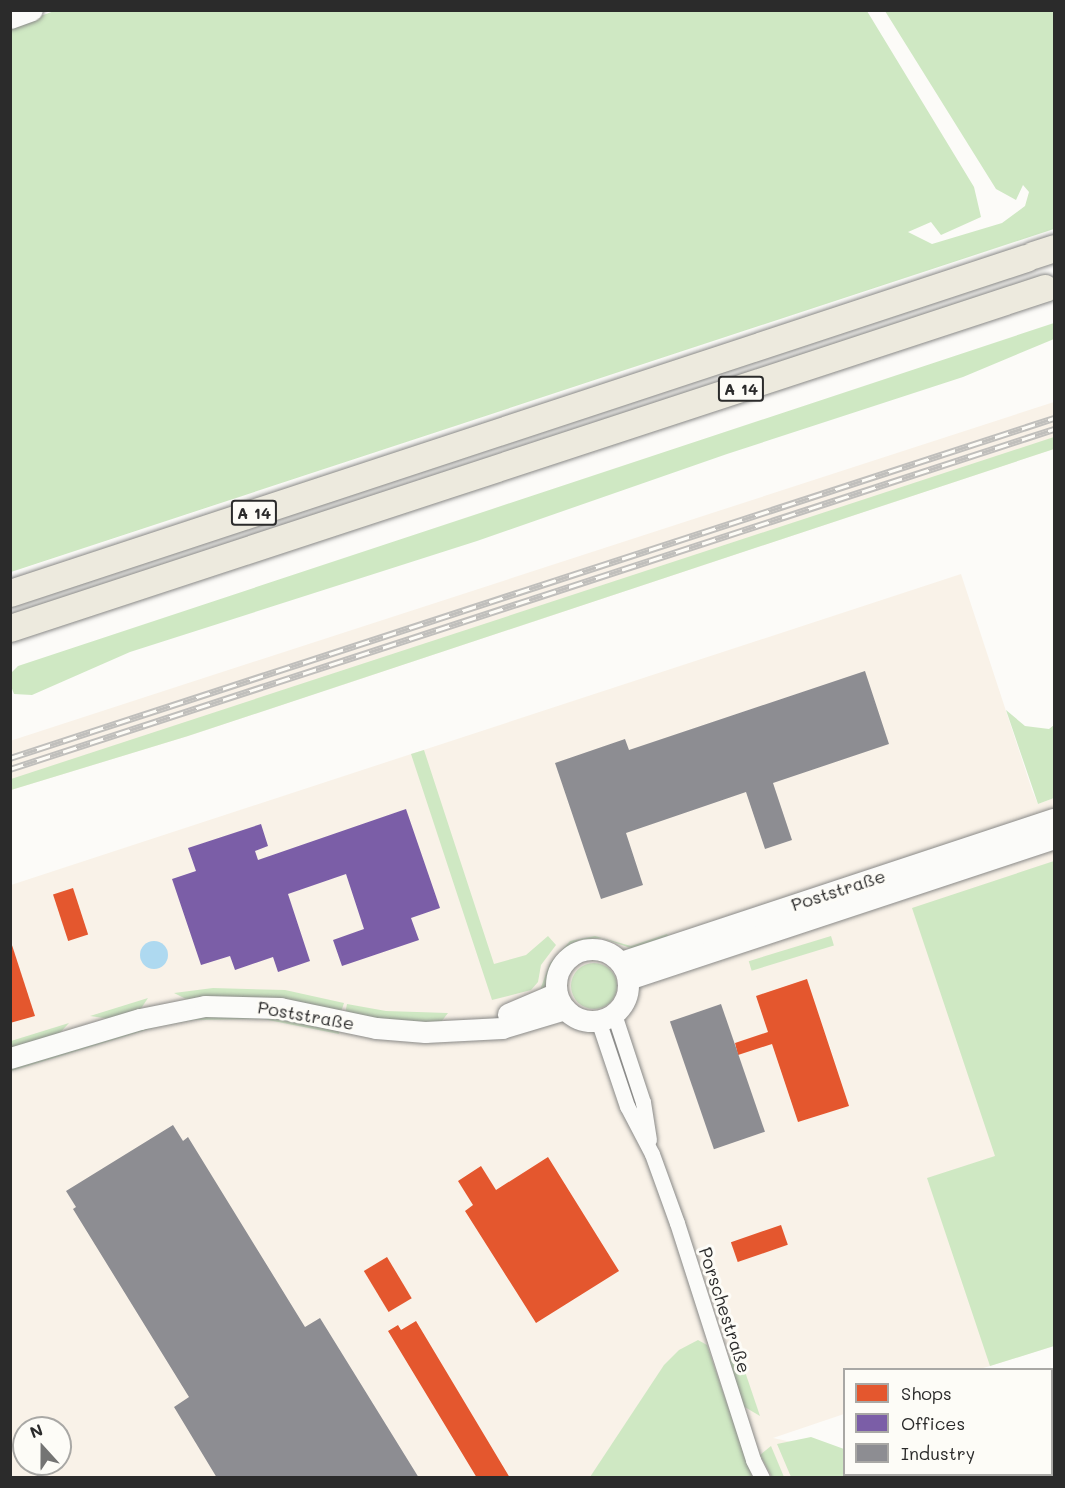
<!DOCTYPE html>
<meta charset="utf-8">
<style>
body{margin:0}
#map{position:relative;width:1065px;height:1488px;overflow:hidden;background:#fcfbf8;font-family:Mali,sans-serif}
div>[style]{position:absolute}
.built>*{inset:0;background:#f9f2e8}
.green>*{inset:0;background:#cfe8c3;transform-origin:0 0}
.round{border-radius:50%}
.water>*{inset:0;background:#aed9f0}
.shops>*{inset:0;background:#e4572e;transform-origin:0 0}
.offices>*{inset:0;background:#7b5ea7}
.industry>*{inset:0;background:#8d8d92;transform-origin:0 0}
.roads{filter:drop-shadow(0 0 2px #898987) drop-shadow(0 0 2px #898987)}
.street>*{height:15px;margin:-7.5px;padding:0 7.5px;transform-origin:7.5px;border-radius:7.5px;background:#fbfbf9}
.secondary>*{height:21px;margin:-10.5px;padding:0 10.5px;transform-origin:10.5px;border-radius:10.5px;background:#fbfbf9}
.secondary>.ring{margin:-10.5px;padding:0;box-sizing:content-box;background:none;border:21px solid #fbfbf9;border-radius:50%}
.highway>*{height:27px;margin:-13.5px;padding:0 13.5px;transform-origin:13.5px;border-radius:13.5px;background:#edeade}
.rail>*{height:7px;margin-top:-3.5px;transform-origin:0;background:repeating-linear-gradient(90deg,#fdfcf7 0 14px,#c0bfbc 0 28px);box-sizing:border-box;border-block:2px solid #c0bfbc}
span{translate:-50% -50%;white-space:nowrap;text-align:center;line-height:1.15;-webkit-text-stroke:6px #fdfcf7;paint-order:stroke}
.shield-label span{padding:2px 4px;background:#fdfcf7;border:2px solid;border-radius:4px;-webkit-text-stroke-width:0}
.shield-label{font-size:16px;color:#2b2b2b;font-weight:700}
.street-label{font-size:18px;color:#2b2b2b}
.frame{position:absolute;inset:0;border:12px solid #2b2b2b;pointer-events:none}
.legend{position:absolute;left:843px;top:1368px;width:210px;height:108px;box-sizing:border-box;background:#fdfcf7;border:2px solid #a9a8a5;margin:0;padding:8px 10px;list-style:none;font-size:18px;color:#2b2b2b}
.legend li{display:flex;align-items:center;gap:12px;height:30px}
.legend b{width:30px;border:2px solid #a9a8a5}
.north{position:absolute;left:12px;top:1416px;width:60px;height:60px;box-sizing:border-box;background:#fdfcf7;border:2px solid #a9a8a5;border-radius:50%;rotate:339deg;font-size:16px;font-weight:700;line-height:24px;text-align:center;color:#2b2b2b}
.north::after{content:'';display:block;margin:auto;width:21px;height:27px;background:#747473;clip-path:polygon(50% 0,100% 100%,50% 72%,0 100%)}
</style>
<div id="map">
<div class="built">
<i style="clip-path:polygon(1054px 402px,1054px 449px,188px 736px,11px 790px,10px 741px)"></i>
<i style="clip-path:polygon(evenodd,961px 574px,1032px 790px,1038px 804px,1054px 798px,1054px 1346px,980px 1369px,844px 1370px,844px 1414px,773px 1438px,824px 1449px,843px 1477px,11px 1478px,11px 885px,961px 574px,24px 1428px,60px 1428px,60px 1464px,24px 1464px,24px 1428px)"></i>
<i style="clip-path:polygon(1054px 1431px,1054px 1477px,914px 1478px,1052px 1474px)"></i>
</div>
<div class="green">
<i style="clip-path:polygon(57px 10px,867px 11px,974px 187px,981px 217px,941px 235px,931px 222px,908px 232px,932px 244px,1002px 223px,1025px 206px,1029px 192px,1023px 185px,1016px 200px,996px 189px,885px 11px,1054px 11px,1054px 229px,11px 572px,10px 27px)"></i>
<i style="clip-path:polygon(1054px 323px,1054px 339px,963px 377px,727px 454px,477px 541px,130px 652px,32px 695px,14px 694px,11px 686px,11px 673px,18px 666px)"></i>
<i style="clip-path:polygon(1054px 437px,1054px 449px,188px 736px,11px 790px,11px 779px)"></i>
<i style="clip-path:polygon(1006px 710px,1025px 726px,1049px 729px,1054px 725px,1054px 798px,1038px 804px)"></i>
<i style="clip-path:polygon(424px 750px,494px 964px,526px 955px,548px 936px,556px 945px,541px 965px,538px 982px,531px 990px,492px 1000px,411px 754px)"></i>
<i style="clip-path:polygon(1054px 861px,1054px 1346px,990px 1366px,927px 1178px,995px 1156px,912px 908px)"></i>
<i style="clip-path:polygon(667px 934px,669px 938px,633px 949px,602px 938px,579px 940px,556px 956px,545px 987px,540px 990px,550px 963px,570px 941px,595px 936px,631px 946px)"></i>
<i style="left:831px;top:936px;width:10px;height:86px;rotate:73deg"></i>
<i class="round" style="left:571px;top:963px;width:46px;height:46px"></i>
<i style="clip-path:polygon(213px 988px,285px 990px,344px 1003px,341px 1012px,188px 1000px,174px 993px)"></i>
<i style="clip-path:polygon(148px 998px,140px 1010px,110px 1019px,90px 1016px)"></i>
<i style="clip-path:polygon(347px 1004px,386px 1011px,448px 1013px,441px 1022px,401px 1022px,345px 1014px)"></i>
<i style="clip-path:polygon(264px 1014px,340px 1029px,339px 1034px,263px 1019px,194px 1020px,156px 1027px,11px 1071px,11px 1067px,128px 1030px,193px 1015px)"></i>
<i style="clip-path:polygon(69px 1023px,57px 1036px,11px 1050px,11px 1041px)"></i>
<i style="clip-path:polygon(698px 1340px,707px 1345px,752px 1477px,590px 1477px,664px 1365px,679px 1350px)"></i>
<i style="clip-path:polygon(736px 1345px,760px 1416px,743px 1406px,728px 1361px)"></i>
<i style="clip-path:polygon(811px 1437px,844px 1449px,844px 1474px,994px 1475px,791px 1477px,777px 1444px)"></i>
<i style="clip-path:polygon(771px 1446px,784px 1477px,772px 1477px,760px 1455px)"></i>
</div>
<div class="water">
<i class="round" style="left:140px;top:941px;width:28px;height:28px"></i>
</div>
<div class="shops">
<i style="left:73px;top:888px;width:49px;height:21px;rotate:72deg"></i>
<i style="clip-path:polygon(10px 939px,35px 1016px,10px 1023px)"></i>
<i style="clip-path:polygon(807px 979px,849px 1106px,798px 1122px,772px 1044px,738px 1055px,735px 1043px,768px 1032px,756px 996px)"></i>
<i style="clip-path:polygon(548px 1157px,619px 1271px,536px 1323px,465px 1211px,473px 1205px,458px 1181px,481px 1166px,496px 1190px)"></i>
<i style="left:781px;top:1225px;width:21px;height:53px;rotate:71deg"></i>
<i style="left:387px;top:1257px;width:48px;height:27px;rotate:59deg"></i>
<i style="clip-path:polygon(416px 1321px,510px 1478px,477px 1478px,388px 1331px,398px 1325px,401px 1330px)"></i>
</div>
<div class="offices">
<i style="clip-path:polygon(406px 809px,440px 908px,411px 918px,419px 940px,342px 966px,333px 940px,364px 929px,346px 874px,288px 894px,310px 961px,278px 972px,273px 957px,235px 970px,230px 956px,201px 965px,172px 879px,196px 871px,188px 848px,261px 824px,268px 846px,255px 851px,258px 860px)"></i>
</div>
<div class="industry">
<i style="clip-path:polygon(865px 671px,889px 744px,773px 783px,792px 840px,765px 849px,746px 792px,626px 833px,643px 885px,601px 899px,555px 763px,625px 739px,629px 750px)"></i>
<i style="left:721px;top:1004px;width:135px;height:54px;rotate:71deg"></i>
<i style="clip-path:polygon(173px 1125px,183px 1141px,188px 1137px,305px 1327px,320px 1318px,419px 1478px,217px 1478px,174px 1407px,189px 1397px,73px 1209px,76px 1207px,66px 1191px)"></i>
</div>
<div class="roads">
<div class="street">
<i style="left:614px;top:1014px;width:93px;rotate:71.8deg"></i>
<i style="left:643px;top:1102px;width:38px;rotate:81deg"></i>
<i style="left:598px;top:1020px;width:91px;rotate:71.4deg"></i>
<i style="left:627px;top:1106px;width:54px;rotate:62.5deg"></i>
<i style="left:652px;top:1154px;width:73px;rotate:70.1deg"></i>
<i style="left:677px;top:1223px;width:249px;rotate:72.2deg"></i>
<i style="left:753px;top:1460px;width:20px;rotate:63deg"></i>
</div>
<div class="secondary">
<i style="left:10px;top:18px;width:23px;rotate:-20deg"></i>
<i class="ring" style="left:556px;top:949px;width:51px;height:51px"></i>
<i style="left:621px;top:962px;width:456px;rotate:-18.3deg"></i>
<i style="left:628px;top:979px;width:449px;rotate:-18.3deg"></i>
<i style="left:508px;top:1014px;width:53px;rotate:-23.2deg"></i>
<i style="left:10px;top:1058px;width:136px;rotate:-16.7deg"></i>
<i style="left:140px;top:1019px;width:66px;rotate:-11.3deg"></i>
<i style="left:205px;top:1006px;width:75px;rotate:1.5deg"></i>
<i style="left:280px;top:1008px;width:98px;rotate:11.8deg"></i>
<i style="left:376px;top:1028px;width:49px;rotate:4.7deg"></i>
<i style="left:425px;top:1032px;width:77px;rotate:-3deg"></i>
<i style="left:502px;top:1028px;width:66px;rotate:-16.8deg"></i>
</div>
<div class="highway">
<i style="left:1033px;top:255px;width:22px;rotate:-18deg"></i>
<i style="left:10px;top:593px;width:1070px;rotate:-18.25deg"></i>
<i style="left:10px;top:628px;width:1089px;rotate:-18.19deg"></i>
</div>
</div>
<div class="rail">
<i style="left:10px;top:758px;width:1098px;rotate:-18.04deg"></i>
<i style="left:10px;top:769px;width:1098px;rotate:-18.04deg"></i>
</div>
<div class="shield-label">
<span style="left:741px;top:389px">A 14</span>
<span style="left:254px;top:513px">A 14</span>
</div>
<div class="street-label">
<span style="left:838px;top:890px;rotate:-18deg">Poststraße</span>
<span style="left:306px;top:1015px;rotate:10deg">Poststraße</span>
<span style="left:725px;top:1310px;rotate:72deg">Porschestraße</span>
</div>
<div class="frame"></div>
<ul class="legend">
<li><b style="height:16px;background:#e4572e"></b>Shops</li>
<li><b style="height:16px;background:#7b5ea7"></b>Offices</li>
<li><b style="height:16px;background:#8d8d92"></b>Industry</li>
</ul>
<div class="north">N</div>
</div>
